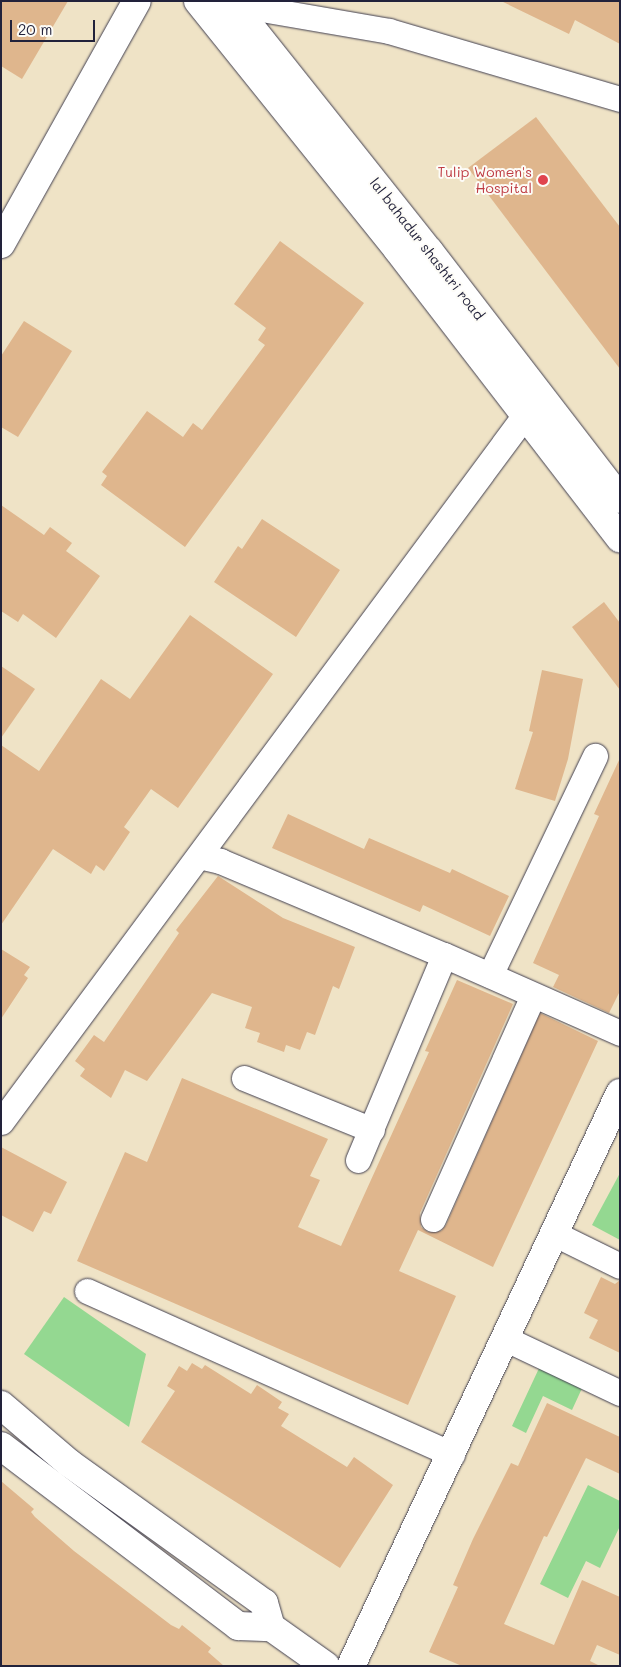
<!DOCTYPE html>
<style>
body{margin:0}
#map{position:relative;width:621px;height:1667px;overflow:hidden;background:#efe3c6;font-family:Mali,sans-serif}
div>[style]{position:absolute}
.green>*{inset:0;background:#94d891}
.building>*{inset:0;background:#dfb68d}
.roads{filter:drop-shadow(0 0 1px #413f50) drop-shadow(0 0 1px #413f50)}
.street>*{height:25px;margin:-12.5px;padding:0 12.5px;transform-origin:12.5px;border-radius:12.5px;background:#fff}
.secondary>*{height:28px;margin:-14px;padding:0 14px;transform-origin:14px;border-radius:14px;background:#fff}
.dots>*{width:14px;height:14px;translate:-50% -50%;box-sizing:border-box;border:2px solid #fdfcf7;border-radius:50%}
span{translate:-50% -50%;white-space:nowrap;text-align:center;line-height:1.15;-webkit-text-stroke:4px #fdfcf7;paint-order:stroke}
.health-label{font-size:14px;color:#be3a42}
.right{translate:-100% -50%;text-align:right}
.street-label{font-size:14px;color:#22223b}
.frame{position:absolute;inset:0;border:2px solid #22223b;pointer-events:none}
.scale{position:absolute;left:10px;top:20px;width:85px;height:22px;box-sizing:border-box;border:2px solid #22223b;border-top:0;padding-left:6px;font-size:15px;line-height:18px;white-space:nowrap;color:#22223b;-webkit-text-stroke:4px #fdfcf7;paint-order:stroke}
</style>
<div id="map">
<div class="green">
<i style="clip-path:polygon(620px 1173px,620px 1240px,592px 1225px)"></i>
<i style="clip-path:polygon(64px 1297px,146px 1354px,129px 1427px,24px 1354px)"></i>
<i style="clip-path:polygon(541px 1364px,584px 1384px,572px 1410px,543px 1396px,526px 1433px,512px 1426px)"></i>
<i style="clip-path:polygon(588px 1485px,620px 1501px,620px 1526px,600px 1568px,586px 1561px,568px 1598px,540px 1584px)"></i>
</div>
<div class="building">
<i style="clip-path:polygon(1px 1px,68px 1px,22px 79px,1px 66px)"></i>
<i style="clip-path:polygon(501px 1px,620px 1px,620px 44px,575px 20px,569px 34px)"></i>
<i style="clip-path:polygon(536px 117px,620px 227px,620px 369px,468px 168px)"></i>
<i style="clip-path:polygon(280px 241px,364px 303px,185px 547px,101px 485px,107px 476px,102px 472px,147px 411px,183px 437px,193px 423px,202px 430px,265px 345px,258px 340px,266px 328px,234px 304px)"></i>
<i style="clip-path:polygon(24px 321px,72px 351px,18px 437px,1px 427px,1px 356px)"></i>
<i style="clip-path:polygon(1px 505px,44px 535px,50px 527px,72px 543px,66px 551px,100px 576px,56px 638px,23px 614px,18px 622px,1px 611px)"></i>
<i style="clip-path:polygon(262px 519px,340px 570px,296px 637px,214px 582px,238px 546px,242px 549px)"></i>
<i style="clip-path:polygon(604px 602px,620px 623px,620px 690px,572px 627px)"></i>
<i style="clip-path:polygon(190px 615px,273px 674px,178px 808px,151px 789px,124px 827px,130px 832px,104px 871px,96px 865px,91px 874px,53px 849px,1px 925px,1px 745px,39px 771px,101px 679px,130px 699px)"></i>
<i style="clip-path:polygon(1px 666px,35px 689px,1px 738px)"></i>
<i style="clip-path:polygon(542px 670px,583px 679px,568px 759px,555px 801px,515px 789px,533px 732px,529px 731px)"></i>
<i style="clip-path:polygon(620px 758px,620px 991px,609px 1013px,553px 987px,559px 975px,533px 963px,599px 816px,594px 814px)"></i>
<i style="clip-path:polygon(288px 814px,364px 849px,369px 838px,450px 873px,452px 869px,509px 896px,490px 936px,423px 905px,420px 912px,272px 848px)"></i>
<i style="clip-path:polygon(218px 876px,283px 918px,355px 947px,339px 989px,333px 986px,315px 1035px,307px 1032px,300px 1050px,286px 1045px,284px 1052px,257px 1042px,260px 1033px,245px 1028px,252px 1007px,212px 993px,147px 1081px,125px 1070px,111px 1098px,80px 1076px,85px 1069px,75px 1061px,94px 1035px,104px 1042px,179px 933px,176px 930px)"></i>
<i style="clip-path:polygon(1px 949px,30px 967px,24px 975px,28px 978px,1px 1019px)"></i>
<i style="clip-path:polygon(457px 980px,513px 1004px,420px 1213px,421px 1227px,428px 1232px,441px 1231px,446px 1225px,540px 1013px,598px 1041px,493px 1267px,418px 1230px,399px 1271px,456px 1296px,408px 1405px,77px 1261px,125px 1152px,147px 1162px,182px 1078px,328px 1139px,310px 1176px,320px 1180px,298px 1227px,341px 1246px,429px 1052px,425px 1051px)"></i>
<i style="clip-path:polygon(1px 1147px,67px 1182px,51px 1214px,44px 1211px,33px 1232px,1px 1215px)"></i>
<i style="clip-path:polygon(601px 1277px,615px 1284px,620px 1280px,620px 1353px,589px 1338px,598px 1320px,584px 1313px)"></i>
<i style="clip-path:polygon(192px 1363px,202px 1369px,205px 1365px,251px 1394px,257px 1385px,282px 1402px,278px 1408px,289px 1414px,281px 1426px,347px 1467px,354px 1457px,393px 1485px,340px 1568px,141px 1442px,175px 1391px,167px 1386px,179px 1366px,187px 1371px)"></i>
<i style="clip-path:polygon(547px 1403px,620px 1437px,620px 1474px,586px 1458px,547px 1537px,544px 1536px,504px 1624px,554px 1645px,582px 1580px,620px 1597px,620px 1655px,597px 1645px,590px 1661px,600px 1666px,462px 1666px,429px 1652px,458px 1587px,453px 1585px,473px 1539px,511px 1463px,518px 1466px)"></i>
<i style="clip-path:polygon(1px 1481px,34px 1509px,31px 1512px,35px 1517px,74px 1551px,171px 1625px,179px 1629px,182px 1625px,211px 1648px,208px 1652px,224px 1666px,1px 1666px)"></i>
</div>
<div class="roads">
<div class="street">
<i style="left:233px;top:4px;width:158px;rotate:9.8deg"></i>
<i style="left:389px;top:31px;width:241px;rotate:16.4deg"></i>
<i style="left:199px;top:856px;width:22px;rotate:13deg"></i>
<i style="left:220px;top:861px;width:243px;rotate:22.8deg"></i>
<i style="left:444px;top:955px;width:193px;rotate:23.9deg"></i>
<i style="left:490px;top:975px;width:243px;rotate:-64.4deg"></i>
<i style="left:244px;top:1078px;width:138px;rotate:22.1deg"></i>
<i style="left:1px;top:1122px;width:880px;rotate:-53.46deg"></i>
<i style="left:358px;top:1160px;width:222px;rotate:-67.2deg"></i>
<i style="left:433px;top:1219px;width:245px;rotate:-65.9deg"></i>
<i style="left:555px;top:1234px;width:72px;rotate:26.2deg"></i>
<i style="left:87px;top:1291px;width:400px;rotate:24.1deg"></i>
<i style="left:506px;top:1339px;width:126px;rotate:25.3deg"></i>
</div>
<div class="secondary">
<i style="left:198px;top:1px;width:319px;rotate:51.2deg"></i>
<i style="left:398px;top:250px;width:364px;rotate:52.4deg"></i>
<i style="left:230px;top:1px;width:320px;rotate:51.5deg"></i>
<i style="left:429px;top:251px;width:313px;rotate:52.4deg"></i>
<i style="left:1px;top:244px;width:278px;rotate:-60.8deg"></i>
<i style="left:1px;top:1405px;width:89px;rotate:40.5deg"></i>
<i style="left:69px;top:1463px;width:240px;rotate:35.7deg"></i>
<i style="left:264px;top:1603px;width:25px;rotate:74deg"></i>
<i style="left:1px;top:1446px;width:298px;rotate:37.2deg"></i>
<i style="left:238px;top:1626px;width:33px;rotate:2deg"></i>
<i style="left:271px;top:1627px;width:67px;rotate:35.3deg"></i>
<i style="left:351px;top:1666px;width:633px;rotate:-64.85deg"></i>
</div>
</div>
<div class="dots">
<i style="left:543px;top:180px;background:#e0444e"></i>
</div>
<div class="health-label">
<span class="right" style="left:532px;top:180px">Tulip Women's<br>Hospital</span>
</div>
<div class="street-label">
<span style="left:427px;top:249px;rotate:52deg">lal bahadur shashtri road</span>
</div>
<div class="frame"></div>
<div class="scale">20 m</div>
</div>
